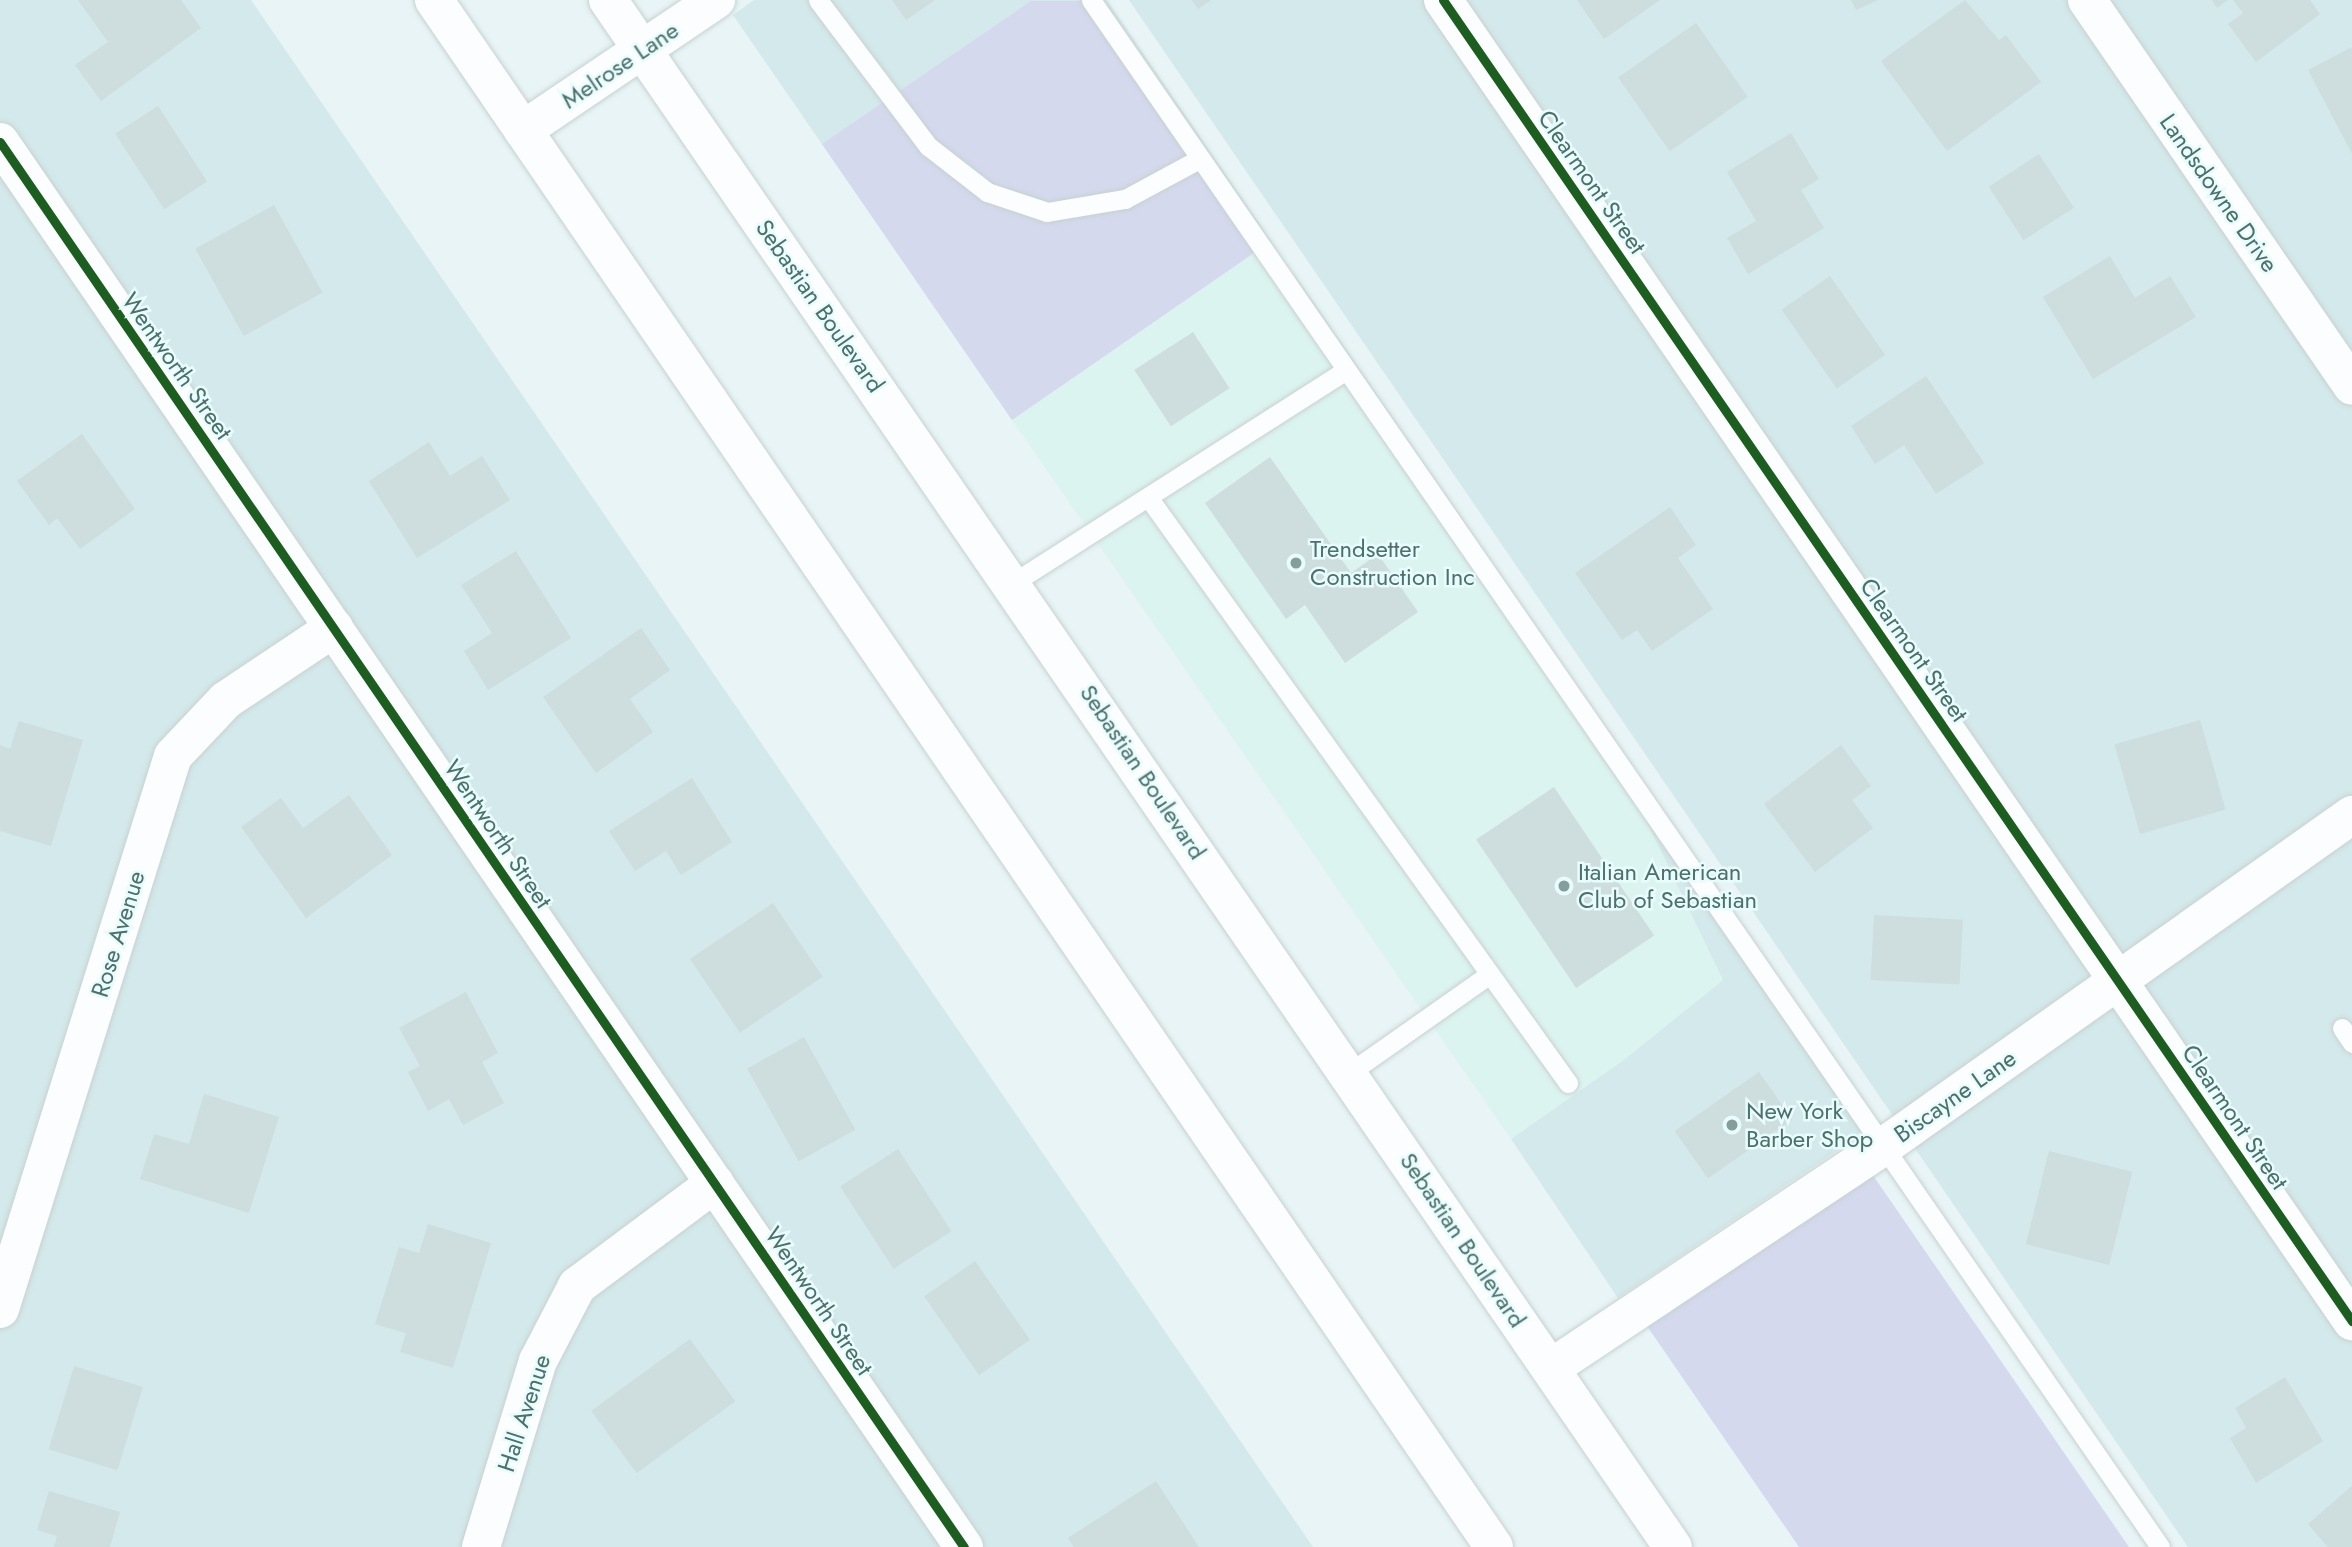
<!DOCTYPE html>
<style>
body{margin:0}
#map{position:relative;width:2352px;height:1547px;overflow:hidden;background:#e8f4f5;font-family:Jost,sans-serif}
div>[style]{position:absolute}
.residential>*{inset:0;background:#d4e9eb}
.commercial>*{inset:0;background:#dcf4f0}
.green>*{inset:0;background:#d5d9ed}
.building>*{inset:0;background:#cedddd;transform-origin:0 0}
.roads{filter:drop-shadow(0 0 2px #c6d2d1) drop-shadow(0 0 2px #c6d2d1)}
.service>*{height:19px;margin:-9.5px;padding:0 9.5px;transform-origin:9.5px;border-radius:9.5px;background:#fcfdfe}
.minor>*{height:38px;margin:-19px;padding:0 19px;transform-origin:19px;border-radius:19px;background:#fcfdfe}
.secondary>*{height:38px;margin:-19px;padding:0 19px;transform-origin:19px;border-radius:19px;background:#fcfdfe}
.cycleway>*{height:9px;margin:-4.5px;padding:0 4.5px;transform-origin:4.5px;border-radius:4.5px;background:#1b5e20}
.dots>*{width:19px;height:19px;translate:-50% -50%;box-sizing:border-box;border:4px solid #e9fcfd;border-radius:50%}
span{translate:-50% -50%;white-space:nowrap;text-align:center;line-height:1.15;-webkit-text-stroke:5px #e9fcfd;paint-order:stroke}
.street-label{font-size:24px;color:#4c706a}
.poi-label{font-size:24px;color:#4c706a}
.left{translate:0 -50%;text-align:left}
</style>
<div id="map">
<div class="residential">
<i style="clip-path:polygon(0 0,251px 0,1313px 1547px,0 1547px)"></i>
<i style="clip-path:polygon(754px 0,1107px 0,1271px 241px,1012px 420px,733px 15px)"></i>
<i style="clip-path:polygon(1129px 0,2352px 0,2352px 1547px,2188px 1547px)"></i>
<i style="clip-path:polygon(1295px 275px,1877px 1124px,1618px 1298px,1511px 1139px,1527px 1127px)"></i>
</div>
<div class="commercial">
<i style="clip-path:polygon(1271px 241px,1645px 818px,1723px 980px,1624px 1060px,1511px 1139px,1012px 420px)"></i>
</div>
<div class="green">
<i style="clip-path:polygon(1031px 1px,1082px 1px,1254px 253px,1012px 420px,822px 144px)"></i>
<i style="clip-path:polygon(1870px 1171px,2129px 1547px,1799px 1547px,1647px 1326px)"></i>
</div>
<div class="building">
<i style="clip-path:polygon(78px 0,181px 0,201px 28px,101px 101px,75px 65px,108px 42px)"></i>
<i style="clip-path:polygon(892px 0,935px 0,906px 20px)"></i>
<i style="clip-path:polygon(1192px 0,1211px 0,1198px 9px)"></i>
<i style="clip-path:polygon(1577px 0,1660px 0,1604px 39px)"></i>
<i style="clip-path:polygon(1851px 0,1878px 0,1856px 10px)"></i>
<i style="clip-path:polygon(1965px 0,1999px 40px,2006px 35px,2041px 82px,1947px 151px,1881px 61px)"></i>
<i style="clip-path:polygon(2212px 0,2228px 0,2217px 8px)"></i>
<i style="clip-path:polygon(2233px 0,2310px 0,2320px 14px,2256px 62px,2228px 24px,2243px 13px)"></i>
<i style="left:1696px;top:23px;width:90px;height:95px;rotate:55deg"></i>
<i style="clip-path:polygon(2352px 47px,2352px 154px,2308px 70px)"></i>
<i style="left:158px;top:106px;width:90px;height:51px;rotate:57deg"></i>
<i style="clip-path:polygon(1791px 133px,1819px 179px,1801px 190px,1824px 228px,1748px 274px,1727px 238px,1756px 221px,1727px 172px)"></i>
<i style="left:2039px;top:154px;width:64px;height:60px;rotate:57deg"></i>
<i style="left:274px;top:205px;width:100px;height:90px;rotate:61deg"></i>
<i style="clip-path:polygon(2110px 256px,2135px 298px,2170px 276px,2196px 317px,2093px 379px,2043px 297px)"></i>
<i style="left:1830px;top:276px;width:96px;height:59px;rotate:55deg"></i>
<i style="left:1193px;top:332px;width:67px;height:70px;rotate:57deg"></i>
<i style="clip-path:polygon(1926px 376px,1984px 463px,1936px 494px,1904px 445px,1875px 464px,1851px 426px)"></i>
<i style="clip-path:polygon(82px 434px,135px 509px,80px 549px,57px 518px,49px 525px,17px 481px)"></i>
<i style="clip-path:polygon(429px 442px,450px 476px,482px 456px,510px 500px,417px 558px,369px 481px)"></i>
<i style="clip-path:polygon(1270px 457px,1351px 573px,1378px 554px,1418px 612px,1345px 663px,1305px 605px,1286px 619px,1205px 503px)"></i>
<i style="clip-path:polygon(1670px 507px,1696px 545px,1678px 558px,1713px 609px,1652px 651px,1637px 630px,1622px 640px,1575px 573px)"></i>
<i style="clip-path:polygon(516px 551px,571px 638px,488px 690px,464px 651px,492px 633px,461px 585px)"></i>
<i style="clip-path:polygon(641px 628px,670px 670px,630px 699px,653px 732px,596px 773px,543px 697px)"></i>
<i style="left:2200px;top:720px;width:93px;height:89px;rotate:74deg"></i>
<i style="clip-path:polygon(19px 721px,83px 740px,51px 846px,0 831px,0 745px,10px 749px)"></i>
<i style="clip-path:polygon(1841px 745px,1871px 786px,1852px 800px,1873px 828px,1815px 872px,1764px 804px)"></i>
<i style="clip-path:polygon(692px 778px,732px 842px,681px 875px,666px 851px,635px 871px,609px 831px)"></i>
<i style="left:1554px;top:787px;width:179px;height:94px;rotate:56deg"></i>
<i style="clip-path:polygon(349px 795px,392px 855px,306px 918px,241px 827px,281px 798px,303px 828px)"></i>
<i style="left:773px;top:903px;width:89px;height:100px;rotate:56deg"></i>
<i style="left:1874px;top:915px;width:89px;height:65px;rotate:3deg"></i>
<i style="clip-path:polygon(466px 992px,498px 1053px,482px 1062px,504px 1103px,463px 1125px,449px 1099px,428px 1111px,408px 1072px,420px 1066px,399px 1028px)"></i>
<i style="left:804px;top:1037px;width:106px;height:65px;rotate:61deg"></i>
<i style="left:1759px;top:1072px;width:58px;height:103px;rotate:55deg"></i>
<i style="clip-path:polygon(204px 1094px,279px 1117px,249px 1213px,140px 1179px,154px 1134px,189px 1144px)"></i>
<i style="left:898px;top:1149px;width:98px;height:69px;rotate:57deg"></i>
<i style="left:2049px;top:1151px;width:86px;height:96px;rotate:14deg"></i>
<i style="clip-path:polygon(428px 1224px,491px 1243px,453px 1368px,400px 1352px,406px 1333px,375px 1324px,399px 1247px,419px 1253px)"></i>
<i style="left:975px;top:1261px;width:96px;height:62px;rotate:55deg"></i>
<i style="left:690px;top:1339px;width:77px;height:122px;rotate:54deg"></i>
<i style="left:74px;top:1366px;width:72px;height:87px;rotate:17deg"></i>
<i style="clip-path:polygon(2285px 1377px,2323px 1441px,2256px 1483px,2230px 1438px,2246px 1428px,2235px 1408px)"></i>
<i style="clip-path:polygon(1156px 1481px,1199px 1547px,1074px 1547px,1068px 1538px)"></i>
<i style="clip-path:polygon(2352px 1486px,2352px 1547px,2328px 1547px,2308px 1524px)"></i>
<i style="clip-path:polygon(49px 1491px,120px 1512px,110px 1547px,54px 1547px,57px 1536px,37px 1530px)"></i>
</div>
<div class="roads">
<div class="service">
<i style="left:818px;top:0;width:183px;rotate:53deg"></i>
<i style="left:928px;top:146px;width:75px;rotate:37.9deg"></i>
<i style="left:987px;top:192px;width:63px;rotate:18.4deg"></i>
<i style="left:1047px;top:212px;width:79px;rotate:-9.5deg"></i>
<i style="left:1125px;top:199px;width:84px;rotate:-28.4deg"></i>
<i style="left:1091px;top:0;width:1880px;rotate:55.35deg"></i>
<i style="left:1148px;top:497px;width:721px;rotate:54.37deg"></i>
<i style="left:1013px;top:583px;width:392px;rotate:-32.6deg"></i>
<i style="left:2342px;top:1028px;width:18px;rotate:56deg"></i>
<i style="left:1349px;top:1073px;width:172px;rotate:-35.1deg"></i>
</div>
<div class="minor">
<i style="left:1443px;top:0;width:1604px;rotate:55.47deg"></i>
<i style="left:2087px;top:0;width:468px;rotate:55.5deg"></i>
<i style="left:523px;top:130px;width:233px;rotate:-34deg"></i>
<i style="left:0;top:142px;width:1704px;rotate:55.55deg"></i>
<i style="left:0;top:1309px;width:579px;rotate:-72.63deg"></i>
<i style="left:173px;top:756px;width:77px;rotate:-46.6deg"></i>
<i style="left:226px;top:700px;width:130px;rotate:-33.7deg"></i>
<i style="left:1551px;top:1368px;width:404px;rotate:-33.7deg"></i>
<i style="left:1887px;top:1144px;width:570px;rotate:-35.28deg"></i>
<i style="left:481px;top:1547px;width:195px;rotate:-73deg"></i>
<i style="left:538px;top:1361px;width:85px;rotate:-62.5deg"></i>
<i style="left:577px;top:1286px;width:172px;rotate:-36.7deg"></i>
</div>
<div class="secondary">
<i style="left:434px;top:0;width:1875px;rotate:55.58deg"></i>
<i style="left:608px;top:0;width:1878px;rotate:55.46deg"></i>
</div>
</div>
<div class="cycleway">
<i style="left:1443px;top:0;width:1604px;rotate:55.47deg"></i>
<i style="left:0;top:142px;width:1704px;rotate:55.55deg"></i>
</div>
<div class="dots">
<i style="left:1296px;top:563px;background:#839e9b"></i>
<i style="left:1564px;top:886px;background:#839e9b"></i>
<i style="left:1732px;top:1125px;background:#839e9b"></i>
</div>
<div class="street-label">
<span style="left:620px;top:65px;rotate:-34deg">Melrose Lane</span>
<span style="left:1592px;top:182px;rotate:55deg">Clearmont Street</span>
<span style="left:2219px;top:193px;rotate:55deg">Landsdowne Drive</span>
<span style="left:820px;top:306px;rotate:55deg">Sebastian Boulevard</span>
<span style="left:177px;top:366px;rotate:55deg">Wentworth Street</span>
<span style="left:1914px;top:650px;rotate:55deg">Clearmont Street</span>
<span style="left:1143px;top:772px;rotate:56deg">Sebastian Boulevard</span>
<span style="left:498px;top:834px;rotate:56deg">Wentworth Street</span>
<span style="left:118px;top:934px;rotate:-73deg">Rose Avenue</span>
<span style="left:1955px;top:1096px;rotate:-35deg">Biscayne Lane</span>
<span style="left:2235px;top:1117px;rotate:56deg">Clearmont Street</span>
<span style="left:1463px;top:1240px;rotate:56deg">Sebastian Boulevard</span>
<span style="left:819px;top:1301px;rotate:56deg">Wentworth Street</span>
<span style="left:524px;top:1413px;rotate:-72deg">Hall Avenue</span>
</div>
<div class="poi-label">
<span class="left" style="left:1310px;top:563px">Trendsetter<br>Construction Inc</span>
<span class="left" style="left:1578px;top:886px">Italian American<br>Club of Sebastian</span>
<span class="left" style="left:1746px;top:1125px">New York<br>Barber Shop</span>
</div>
</div>
